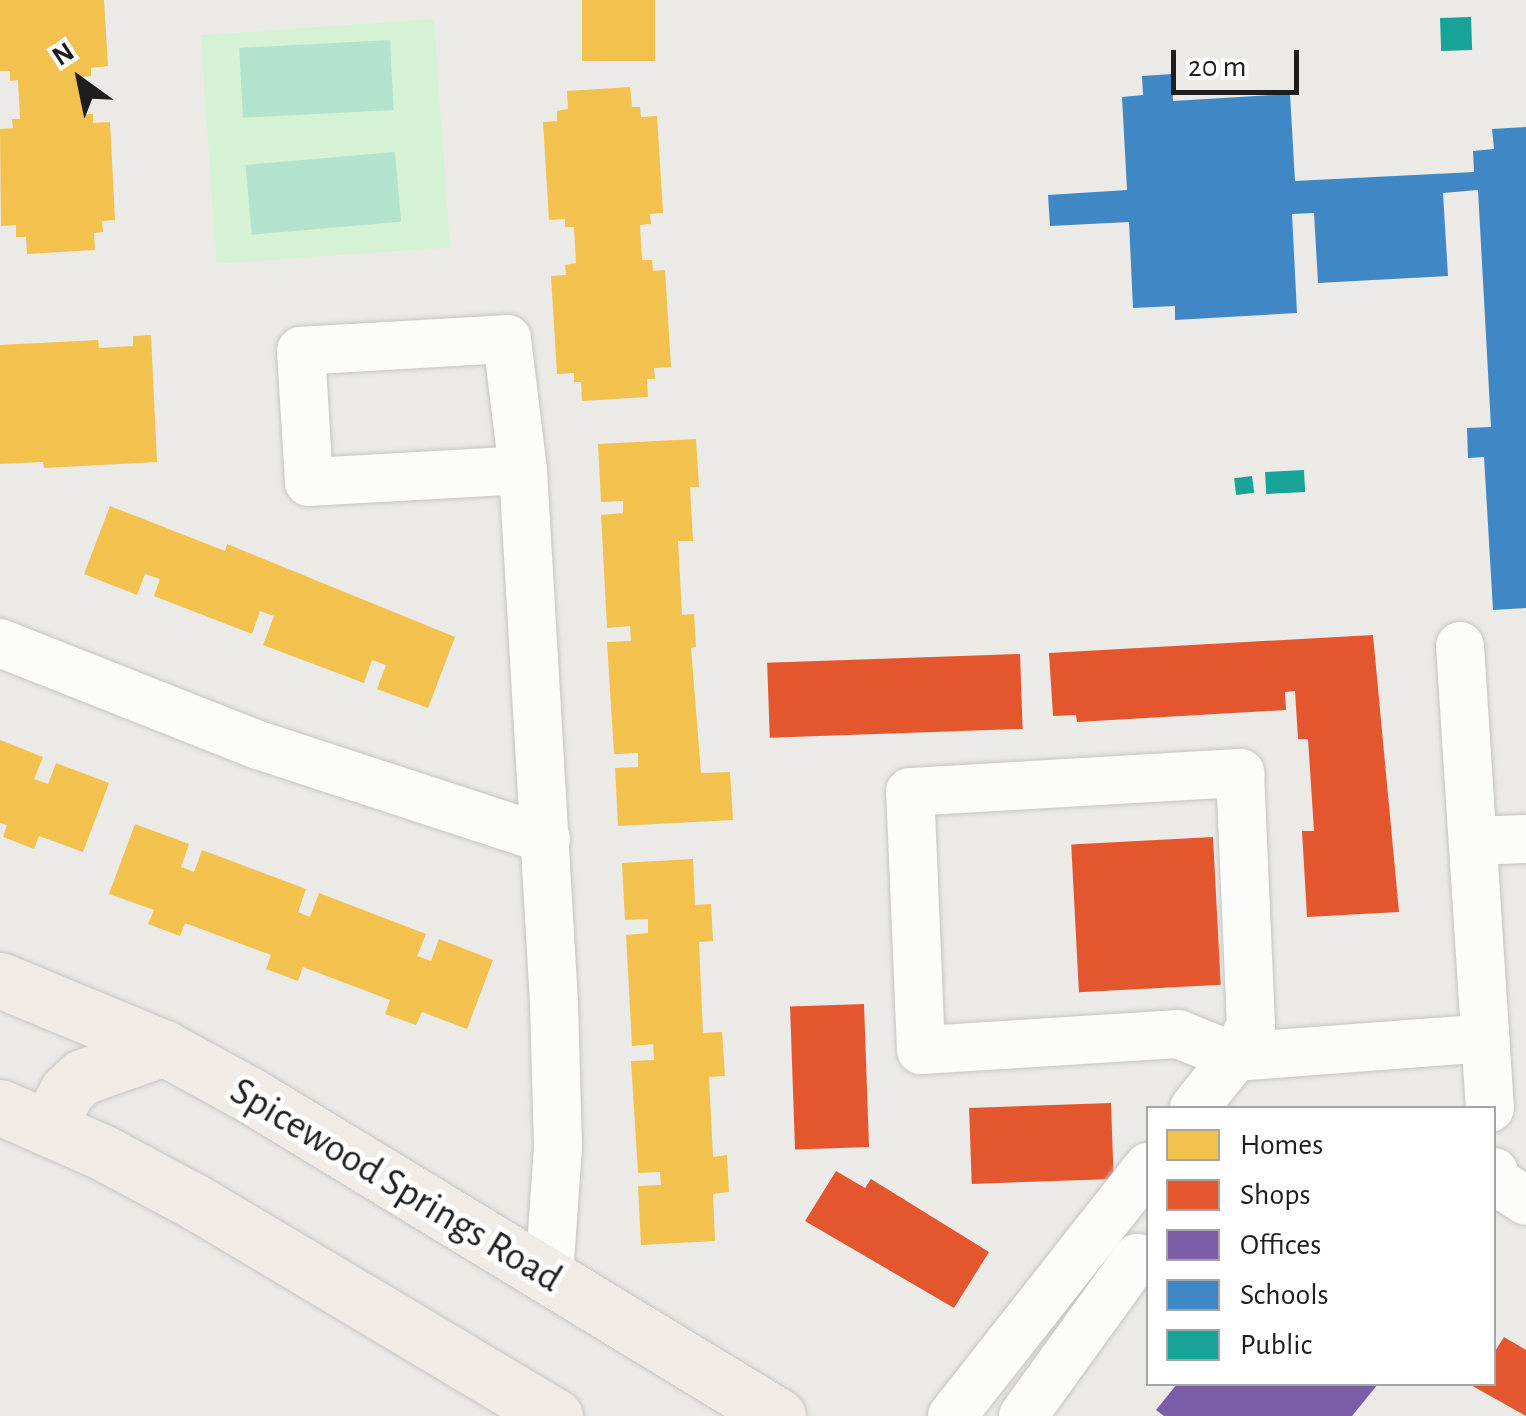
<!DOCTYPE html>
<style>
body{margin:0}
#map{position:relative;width:1526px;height:1416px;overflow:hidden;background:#eceae7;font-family:"Alegreya Sans",sans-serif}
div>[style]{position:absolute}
.park>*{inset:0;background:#d5f2d5;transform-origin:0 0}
.pitch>*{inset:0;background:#b3e2ce;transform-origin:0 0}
.homes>*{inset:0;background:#f2c14e;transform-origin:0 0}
.shops>*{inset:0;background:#e4572e;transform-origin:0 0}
.offices>*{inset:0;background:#7b5ea7}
.schools>*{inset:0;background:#3f88c5}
.public>*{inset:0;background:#17a398;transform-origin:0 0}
.roads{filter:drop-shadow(0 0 2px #c5c4c3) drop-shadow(0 0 2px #c5c4c3)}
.minor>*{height:48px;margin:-24px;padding:0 24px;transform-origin:24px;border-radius:24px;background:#fcfcfb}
.major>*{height:55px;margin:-27.5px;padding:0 27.5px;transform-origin:27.5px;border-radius:27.5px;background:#f0ece5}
span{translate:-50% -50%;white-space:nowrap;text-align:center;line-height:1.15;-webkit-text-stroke:10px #fff;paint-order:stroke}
.street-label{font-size:40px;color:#1e1e1e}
.legend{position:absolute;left:1146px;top:1106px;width:350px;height:280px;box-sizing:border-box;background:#fff;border:2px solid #a5a5a5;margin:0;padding:12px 18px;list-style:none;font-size:30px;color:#1e1e1e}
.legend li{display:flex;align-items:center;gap:20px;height:50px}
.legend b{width:50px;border:2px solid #a5a5a5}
.north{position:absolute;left:30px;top:30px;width:100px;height:100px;-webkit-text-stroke:8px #fff;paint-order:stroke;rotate:327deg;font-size:28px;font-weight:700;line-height:40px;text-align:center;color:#1e1e1e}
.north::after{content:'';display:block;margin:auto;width:35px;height:45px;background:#1e1e1e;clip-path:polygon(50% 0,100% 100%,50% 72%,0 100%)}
.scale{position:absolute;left:1171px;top:50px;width:128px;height:45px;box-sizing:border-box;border:5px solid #1e1e1e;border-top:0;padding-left:12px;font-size:30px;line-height:35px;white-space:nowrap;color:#1e1e1e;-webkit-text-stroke:8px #fff;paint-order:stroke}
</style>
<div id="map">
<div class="park">
<i style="left:434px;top:19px;width:229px;height:234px;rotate:86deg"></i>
</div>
<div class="pitch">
<i style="left:390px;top:40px;width:70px;height:151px;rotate:87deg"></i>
<i style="left:395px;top:152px;width:70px;height:150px;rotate:85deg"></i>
</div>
<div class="homes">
<i style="clip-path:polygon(0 0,104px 0,108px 66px,91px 68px,91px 76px,83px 77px,85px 114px,93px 114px,93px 123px,110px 122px,115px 220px,102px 221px,103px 232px,94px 233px,95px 250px,27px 254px,26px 237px,16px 237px,16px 225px,1px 226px,0 129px,13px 128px,12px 119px,20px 119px,18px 80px,10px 81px,10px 71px,0 71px)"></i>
<i style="left:582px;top:0;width:73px;height:61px"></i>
<i style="clip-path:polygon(630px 87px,632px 107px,640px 107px,641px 117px,657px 116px,663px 213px,650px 214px,651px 224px,640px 225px,642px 260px,652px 260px,653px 271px,665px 270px,671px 367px,654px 368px,655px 379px,647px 379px,648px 397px,582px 401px,581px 382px,574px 382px,574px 373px,557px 374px,551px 276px,566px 275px,565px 265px,576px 263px,574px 227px,565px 227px,565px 219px,549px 220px,543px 122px,557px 121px,557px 111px,568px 109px,567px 91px)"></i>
<i style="clip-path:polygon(151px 335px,157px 462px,44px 468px,43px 462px,0 464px,0 345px,98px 340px,99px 348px,133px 346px,133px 336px)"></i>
<i style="clip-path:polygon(696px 439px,699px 487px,690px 487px,693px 541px,678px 541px,682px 615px,694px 614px,696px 647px,691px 648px,701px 773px,730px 772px,733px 820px,618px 826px,615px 768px,638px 767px,638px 753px,614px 754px,607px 642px,631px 641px,630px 626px,607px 628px,601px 515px,623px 513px,623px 501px,601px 502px,598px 444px)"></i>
<i style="clip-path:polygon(110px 506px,225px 551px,227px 544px,455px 637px,428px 708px,377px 689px,386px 665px,372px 660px,364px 683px,263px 645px,274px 616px,260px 611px,252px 634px,154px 596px,160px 579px,145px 574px,137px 595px,84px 574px)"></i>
<i style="clip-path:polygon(0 740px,43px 757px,34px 779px,48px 784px,56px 763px,109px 783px,83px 852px,39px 836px,34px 849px,3px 837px,7px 825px,0 823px)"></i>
<i style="clip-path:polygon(135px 824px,189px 844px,181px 867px,194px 872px,202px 850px,306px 889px,298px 912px,310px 917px,319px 893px,426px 934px,417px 956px,431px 961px,439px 939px,493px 960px,467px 1029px,422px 1012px,416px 1025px,385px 1014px,390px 1000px,303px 967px,298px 981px,266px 969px,271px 955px,185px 923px,180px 936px,148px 924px,154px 910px,109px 894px)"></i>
<i style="clip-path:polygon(693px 859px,695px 905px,711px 904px,713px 941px,699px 942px,703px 1033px,722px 1032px,725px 1076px,709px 1077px,713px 1157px,727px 1155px,729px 1192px,713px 1194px,715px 1241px,641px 1245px,638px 1186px,661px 1185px,660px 1172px,638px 1173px,631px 1061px,654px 1060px,653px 1044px,632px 1046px,626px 935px,648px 933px,648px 919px,625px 920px,622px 863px)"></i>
</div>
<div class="shops">
<i style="clip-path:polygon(1373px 635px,1399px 912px,1307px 917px,1302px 831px,1314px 831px,1308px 739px,1298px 739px,1295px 691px,1285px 692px,1286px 710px,1077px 722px,1076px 715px,1053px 716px,1049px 653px)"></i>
<i style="left:1020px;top:654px;width:75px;height:253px;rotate:88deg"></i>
<i style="left:1213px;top:837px;width:148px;height:142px;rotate:87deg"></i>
<i style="left:864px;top:1004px;width:143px;height:74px;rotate:88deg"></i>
<i style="left:1111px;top:1103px;width:76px;height:142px;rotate:88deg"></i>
<i style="clip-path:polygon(836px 1171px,865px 1188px,871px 1179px,989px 1252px,954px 1308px,805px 1221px)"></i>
<i style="clip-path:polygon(1504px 1337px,1526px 1350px,1526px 1416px,1469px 1384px,1494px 1384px,1494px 1353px)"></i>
</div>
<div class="offices">
<i style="clip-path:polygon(1177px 1384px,1378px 1384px,1352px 1416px,1164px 1416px,1156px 1410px)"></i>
</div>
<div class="schools">
<i style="clip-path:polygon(1172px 74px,1173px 101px,1290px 94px,1295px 181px,1474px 172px,1473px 151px,1494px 149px,1492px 129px,1526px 127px,1526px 608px,1493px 610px,1484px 457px,1468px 458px,1467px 428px,1491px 427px,1478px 190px,1443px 193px,1448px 276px,1318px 283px,1314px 213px,1292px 214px,1297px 313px,1175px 320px,1175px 306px,1133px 308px,1129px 222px,1050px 226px,1048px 195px,1127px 190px,1122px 97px,1143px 95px,1142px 76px)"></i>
</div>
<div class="public">
<i style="left:1471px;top:17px;width:33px;height:31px;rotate:88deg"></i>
<i style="left:1304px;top:470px;width:22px;height:39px;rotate:87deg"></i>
<i style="left:1252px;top:476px;width:17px;height:18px;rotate:83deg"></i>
</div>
<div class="roads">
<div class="minor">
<i style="left:523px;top:470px;width:132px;rotate:-97deg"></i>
<i style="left:507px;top:339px;width:206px;rotate:176.7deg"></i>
<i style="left:301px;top:351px;width:131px;rotate:86.5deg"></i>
<i style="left:309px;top:482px;width:214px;rotate:-3.2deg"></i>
<i style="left:523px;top:470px;width:534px;rotate:86.67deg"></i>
<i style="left:554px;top:1003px;width:144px;rotate:88.4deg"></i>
<i style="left:558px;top:1147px;width:130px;rotate:94deg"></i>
<i style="left:0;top:643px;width:277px;rotate:21.6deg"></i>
<i style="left:258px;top:745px;width:303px;rotate:18.1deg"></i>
<i style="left:1460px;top:646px;width:463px;rotate:86.3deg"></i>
<i style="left:1240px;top:773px;width:252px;rotate:87.5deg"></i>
<i style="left:1251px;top:1025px;width:36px;rotate:117deg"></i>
<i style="left:1235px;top:1057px;width:61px;rotate:-158deg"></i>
<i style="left:1178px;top:1034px;width:257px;rotate:176.4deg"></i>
<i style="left:921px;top:1050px;width:258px;rotate:-92.4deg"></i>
<i style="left:910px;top:792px;width:331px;rotate:-3.3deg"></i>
<i style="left:1473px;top:841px;width:53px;rotate:-2.2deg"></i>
<i style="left:1194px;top:1108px;width:65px;rotate:-51.2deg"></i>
<i style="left:1235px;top:1057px;width:251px;rotate:-4.3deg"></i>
<i style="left:1494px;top:1172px;width:8px;rotate:90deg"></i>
<i style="left:1494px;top:1180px;width:38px;rotate:33deg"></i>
<i style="left:952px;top:1416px;width:317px;rotate:-51.8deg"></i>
<i style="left:1023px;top:1416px;width:195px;rotate:-54.2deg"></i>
</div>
<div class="major">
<i style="left:0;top:980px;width:178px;rotate:22.5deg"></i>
<i style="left:164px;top:1048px;width:98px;rotate:28.7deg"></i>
<i style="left:250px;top:1095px;width:618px;rotate:31.3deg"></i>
<i style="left:0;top:1107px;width:111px;rotate:23.8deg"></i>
<i style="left:102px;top:1152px;width:108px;rotate:28.2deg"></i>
<i style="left:197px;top:1203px;width:417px;rotate:30.8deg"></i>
<i style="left:47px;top:1128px;width:42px;rotate:-61.6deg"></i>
<i style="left:67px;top:1091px;width:21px;rotate:-43deg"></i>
<i style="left:82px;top:1077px;width:87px;rotate:-19.5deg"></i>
</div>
</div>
<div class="street-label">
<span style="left:396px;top:1185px;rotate:31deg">Spicewood Springs Road</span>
</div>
<ul class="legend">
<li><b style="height:28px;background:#f2c14e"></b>Homes</li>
<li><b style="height:28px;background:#e4572e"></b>Shops</li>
<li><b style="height:28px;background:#7b5ea7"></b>Offices</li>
<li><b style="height:28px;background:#3f88c5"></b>Schools</li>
<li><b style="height:28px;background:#17a398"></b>Public</li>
</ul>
<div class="north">N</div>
<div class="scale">20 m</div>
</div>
